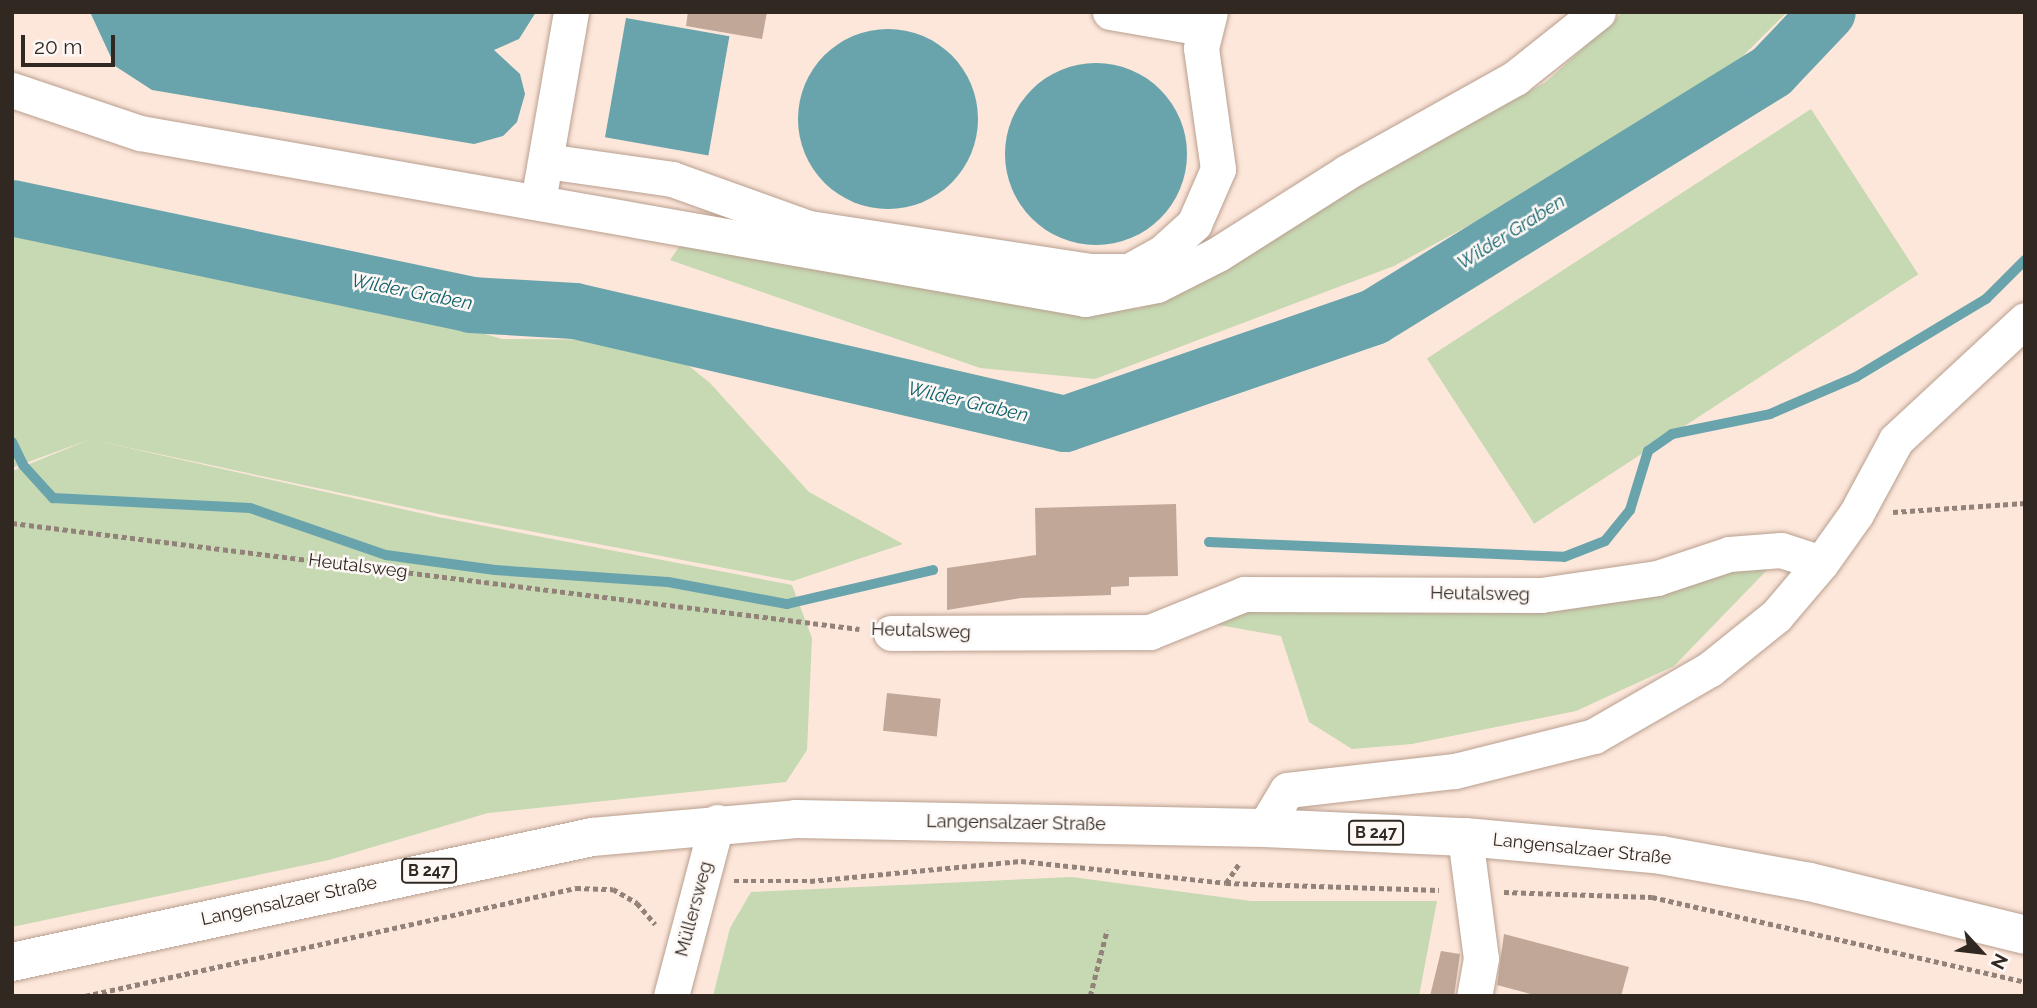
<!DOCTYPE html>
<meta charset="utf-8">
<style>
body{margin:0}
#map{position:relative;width:2037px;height:1008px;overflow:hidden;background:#fde7da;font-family:Raleway,sans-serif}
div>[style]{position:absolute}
.green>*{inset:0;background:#c6d9b3;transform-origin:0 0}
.water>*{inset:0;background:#69a3ac;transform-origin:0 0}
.round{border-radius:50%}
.stream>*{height:10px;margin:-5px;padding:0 5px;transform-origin:5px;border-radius:5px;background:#69a3ac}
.river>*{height:56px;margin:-28px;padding:0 28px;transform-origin:28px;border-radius:28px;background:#69a3ac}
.building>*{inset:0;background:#c0a797;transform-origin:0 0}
.path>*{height:4.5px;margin-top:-2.25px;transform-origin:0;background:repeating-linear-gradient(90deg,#928279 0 5px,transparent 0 8.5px)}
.roads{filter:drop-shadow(0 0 2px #b89f8f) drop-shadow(0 0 2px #b89f8f)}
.minor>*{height:35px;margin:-17.5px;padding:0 17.5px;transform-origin:17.5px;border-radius:17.5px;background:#fff}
.major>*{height:38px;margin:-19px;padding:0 19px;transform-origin:19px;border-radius:19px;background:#fff}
span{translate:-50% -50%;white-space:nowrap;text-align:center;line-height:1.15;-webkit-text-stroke:5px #fdf8f5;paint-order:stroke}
.shield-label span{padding:2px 5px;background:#fdf8f5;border:2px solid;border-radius:5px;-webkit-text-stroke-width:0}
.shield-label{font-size:16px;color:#322822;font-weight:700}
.street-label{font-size:18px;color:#322822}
.water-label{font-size:19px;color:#10626c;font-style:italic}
.frame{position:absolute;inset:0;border:14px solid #322822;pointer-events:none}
.north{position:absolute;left:1946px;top:917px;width:70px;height:70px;-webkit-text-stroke:5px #fdf8f5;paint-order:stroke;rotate:117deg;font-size:19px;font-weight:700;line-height:28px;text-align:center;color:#322822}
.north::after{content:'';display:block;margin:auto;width:24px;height:32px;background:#322822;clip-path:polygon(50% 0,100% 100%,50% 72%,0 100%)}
.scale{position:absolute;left:21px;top:35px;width:94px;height:32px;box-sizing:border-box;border:4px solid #322822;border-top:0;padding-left:9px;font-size:21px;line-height:24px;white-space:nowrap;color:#322822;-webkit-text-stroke:5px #fdf8f5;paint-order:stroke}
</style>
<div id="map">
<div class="green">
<i style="clip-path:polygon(1623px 12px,1787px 12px,1741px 58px,1564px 174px,1394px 266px,1095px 379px,980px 368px,670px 260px,682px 243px,1069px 314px,1141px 308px,1546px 82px)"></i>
<i style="left:1811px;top:109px;width:197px;height:458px;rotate:57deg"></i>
<i style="clip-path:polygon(12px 224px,245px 264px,502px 339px,657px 340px,710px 383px,809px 492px,903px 544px,793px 581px,439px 514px,93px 440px,438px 517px,792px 585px,812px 638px,807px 750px,786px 782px,488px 813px,329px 860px,12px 927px,12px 471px,91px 439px,12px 468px)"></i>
<i style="clip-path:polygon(1720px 561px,1770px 567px,1674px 666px,1576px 711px,1412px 744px,1352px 749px,1309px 722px,1281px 636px,1191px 620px,1336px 597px)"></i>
<i style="clip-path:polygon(1072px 877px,1251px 901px,1437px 901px,1419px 996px,713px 996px,730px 928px,751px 892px)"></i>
</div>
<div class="water">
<i style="clip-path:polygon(90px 12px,536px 12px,519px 39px,494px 50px,520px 74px,525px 94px,517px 122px,503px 136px,474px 144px,152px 90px,115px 66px)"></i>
<i style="left:626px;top:18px;width:105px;height:121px;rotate:10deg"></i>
<i class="round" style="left:798px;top:29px;width:180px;height:180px"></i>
<i class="round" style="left:1005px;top:63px;width:182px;height:182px"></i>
</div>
<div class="stream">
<i style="left:12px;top:442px;width:25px;rotate:64deg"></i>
<i style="left:23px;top:465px;width:45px;rotate:47.7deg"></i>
<i style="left:53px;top:498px;width:197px;rotate:2.9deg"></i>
<i style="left:250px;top:508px;width:144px;rotate:19.1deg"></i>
<i style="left:386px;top:555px;width:110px;rotate:7.8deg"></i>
<i style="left:495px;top:570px;width:173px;rotate:4deg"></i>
<i style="left:668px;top:582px;width:121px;rotate:10.5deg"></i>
<i style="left:787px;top:604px;width:150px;rotate:-13.1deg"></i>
<i style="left:1209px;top:542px;width:355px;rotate:2.4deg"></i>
<i style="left:1564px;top:557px;width:44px;rotate:-21.3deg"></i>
<i style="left:1605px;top:541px;width:40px;rotate:-51deg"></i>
<i style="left:1630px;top:510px;width:62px;rotate:-73deg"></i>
<i style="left:1648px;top:451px;width:29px;rotate:-35deg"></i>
<i style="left:1672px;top:434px;width:100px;rotate:-11.5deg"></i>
<i style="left:1770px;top:414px;width:94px;rotate:-23.3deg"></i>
<i style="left:1856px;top:377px;width:152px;rotate:-31deg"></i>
<i style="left:1986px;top:299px;width:55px;rotate:-45deg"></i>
</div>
<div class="river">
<i style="left:12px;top:208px;width:469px;rotate:11.9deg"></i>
<i style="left:471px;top:305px;width:104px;rotate:3.3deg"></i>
<i style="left:575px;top:311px;width:503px;rotate:12.99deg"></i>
<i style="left:1065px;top:424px;width:327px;rotate:-19.1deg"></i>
<i style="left:1374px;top:317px;width:468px;rotate:-31.7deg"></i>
<i style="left:1772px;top:71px;width:81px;rotate:-46.5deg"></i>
</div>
<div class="building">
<i style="clip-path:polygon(688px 12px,767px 12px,762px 39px,686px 26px)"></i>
<i style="clip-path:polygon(1176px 504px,1178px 576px,1129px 577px,1129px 586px,1111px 587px,1111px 595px,1021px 598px,947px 610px,947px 568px,1036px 555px,1035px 508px)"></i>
<i style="left:887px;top:693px;width:54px;height:38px;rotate:6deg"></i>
<i style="clip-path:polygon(1504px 934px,1629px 967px,1621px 996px,1538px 996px,1497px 985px)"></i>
<i style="clip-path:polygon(1441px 951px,1460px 954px,1454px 996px,1430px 996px)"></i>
</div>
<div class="path">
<i style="left:1893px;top:512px;width:132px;rotate:-3.9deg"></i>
<i style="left:12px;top:523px;width:854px;rotate:7.13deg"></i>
<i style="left:734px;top:881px;width:76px"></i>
<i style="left:810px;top:881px;width:212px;rotate:-5.4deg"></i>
<i style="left:1021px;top:861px;width:206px;rotate:6.1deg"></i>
<i style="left:1226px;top:883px;width:25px;rotate:-56deg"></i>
<i style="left:1226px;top:883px;width:213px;rotate:1.9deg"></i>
<i style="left:1504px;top:892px;width:148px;rotate:1.9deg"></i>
<i style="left:1652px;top:897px;width:383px;rotate:12.8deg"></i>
<i style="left:85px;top:996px;width:503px;rotate:-12.41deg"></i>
<i style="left:576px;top:888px;width:37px;rotate:2deg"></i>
<i style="left:613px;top:889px;width:28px;rotate:30deg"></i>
<i style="left:637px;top:903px;width:28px;rotate:49deg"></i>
<i style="left:1090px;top:996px;width:68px;rotate:-75.6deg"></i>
</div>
<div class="roads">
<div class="minor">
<i style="left:1110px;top:12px;width:94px;rotate:9.8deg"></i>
<i style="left:12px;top:90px;width:135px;rotate:18.6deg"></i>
<i style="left:140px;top:133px;width:959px;rotate:9.96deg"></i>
<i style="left:1085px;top:299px;width:73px;rotate:-11deg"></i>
<i style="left:1157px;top:285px;width:68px;rotate:-26.9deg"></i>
<i style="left:1218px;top:254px;width:153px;rotate:-32.4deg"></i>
<i style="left:1347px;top:172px;width:193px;rotate:-29.2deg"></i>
<i style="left:1515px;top:78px;width:106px;rotate:-38.5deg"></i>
<i style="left:546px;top:161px;width:127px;rotate:8.1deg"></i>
<i style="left:672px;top:179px;width:145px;rotate:19.7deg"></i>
<i style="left:809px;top:228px;width:285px;rotate:8.7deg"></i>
<i style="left:1091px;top:271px;width:38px"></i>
<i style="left:1129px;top:271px;width:39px;rotate:-29deg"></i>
<i style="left:1163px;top:252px;width:42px;rotate:-42.1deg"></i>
<i style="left:1194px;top:224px;width:60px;rotate:-66.4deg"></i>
<i style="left:1218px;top:169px;width:122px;rotate:-98deg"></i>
<i style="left:1201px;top:48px;width:37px;rotate:-76deg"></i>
<i style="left:541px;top:184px;width:175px;rotate:-80.1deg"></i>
<i style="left:891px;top:633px;width:259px;rotate:-0.2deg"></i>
<i style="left:1150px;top:632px;width:101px;rotate:-22deg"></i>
<i style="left:1244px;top:594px;width:297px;rotate:0.2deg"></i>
<i style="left:1541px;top:595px;width:117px;rotate:-8.3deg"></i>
<i style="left:1657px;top:578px;width:76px;rotate:-18.4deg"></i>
<i style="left:1729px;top:554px;width:52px;rotate:-4.4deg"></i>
<i style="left:1781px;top:550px;width:42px;rotate:18deg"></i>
<i style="left:1264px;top:828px;width:44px;rotate:-58.8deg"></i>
<i style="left:1287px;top:790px;width:169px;rotate:-6.5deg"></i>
<i style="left:1455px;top:771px;width:143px;rotate:-14.1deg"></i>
<i style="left:1594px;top:736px;width:134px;rotate:-30deg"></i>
<i style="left:1710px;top:669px;width:85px;rotate:-38.8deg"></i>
<i style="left:1776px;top:616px;width:70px;rotate:-49.7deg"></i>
<i style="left:1821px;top:563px;width:60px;rotate:-54.5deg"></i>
<i style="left:1856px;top:514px;width:84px;rotate:-61.6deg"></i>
<i style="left:1896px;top:440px;width:176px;rotate:-42.9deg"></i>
<i style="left:1465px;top:837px;width:122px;rotate:82.5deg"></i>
<i style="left:1481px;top:958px;width:39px;rotate:100deg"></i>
<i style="left:671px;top:996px;width:180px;rotate:-75.2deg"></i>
</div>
<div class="major">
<i style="left:12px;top:962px;width:593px;rotate:-12.16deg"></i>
<i style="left:592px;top:837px;width:205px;rotate:-5deg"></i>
<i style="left:796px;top:819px;width:468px;rotate:1.1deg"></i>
<i style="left:1264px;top:828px;width:201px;rotate:2.6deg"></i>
<i style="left:1465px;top:837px;width:197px;rotate:5.2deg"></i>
<i style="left:1661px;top:855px;width:151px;rotate:10.3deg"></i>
<i style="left:1810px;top:882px;width:221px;rotate:13.8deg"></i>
</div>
</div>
<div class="shield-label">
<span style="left:1376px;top:833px">B 247</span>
<span style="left:429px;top:871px">B 247</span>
</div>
<div class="street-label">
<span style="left:358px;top:566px;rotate:7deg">Heutalsweg</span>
<span style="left:1480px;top:594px;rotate:1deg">Heutalsweg</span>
<span style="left:921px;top:631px;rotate:2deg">Heutalsweg</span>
<span style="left:1016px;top:823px;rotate:1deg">Langensalzaer Straße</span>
<span style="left:1582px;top:849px;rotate:6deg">Langensalzaer Straße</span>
<span style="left:289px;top:901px;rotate:-12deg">Langensalzaer Straße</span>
<span style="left:694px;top:909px;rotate:-75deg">Müllersweg</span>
</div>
<div class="water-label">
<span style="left:1511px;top:232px;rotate:-32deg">Wilder Graben</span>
<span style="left:412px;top:292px;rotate:11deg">Wilder Graben</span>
<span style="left:968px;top:402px;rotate:13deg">Wilder Graben</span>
</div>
<div class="frame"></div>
<div class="north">N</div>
<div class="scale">20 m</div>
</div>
